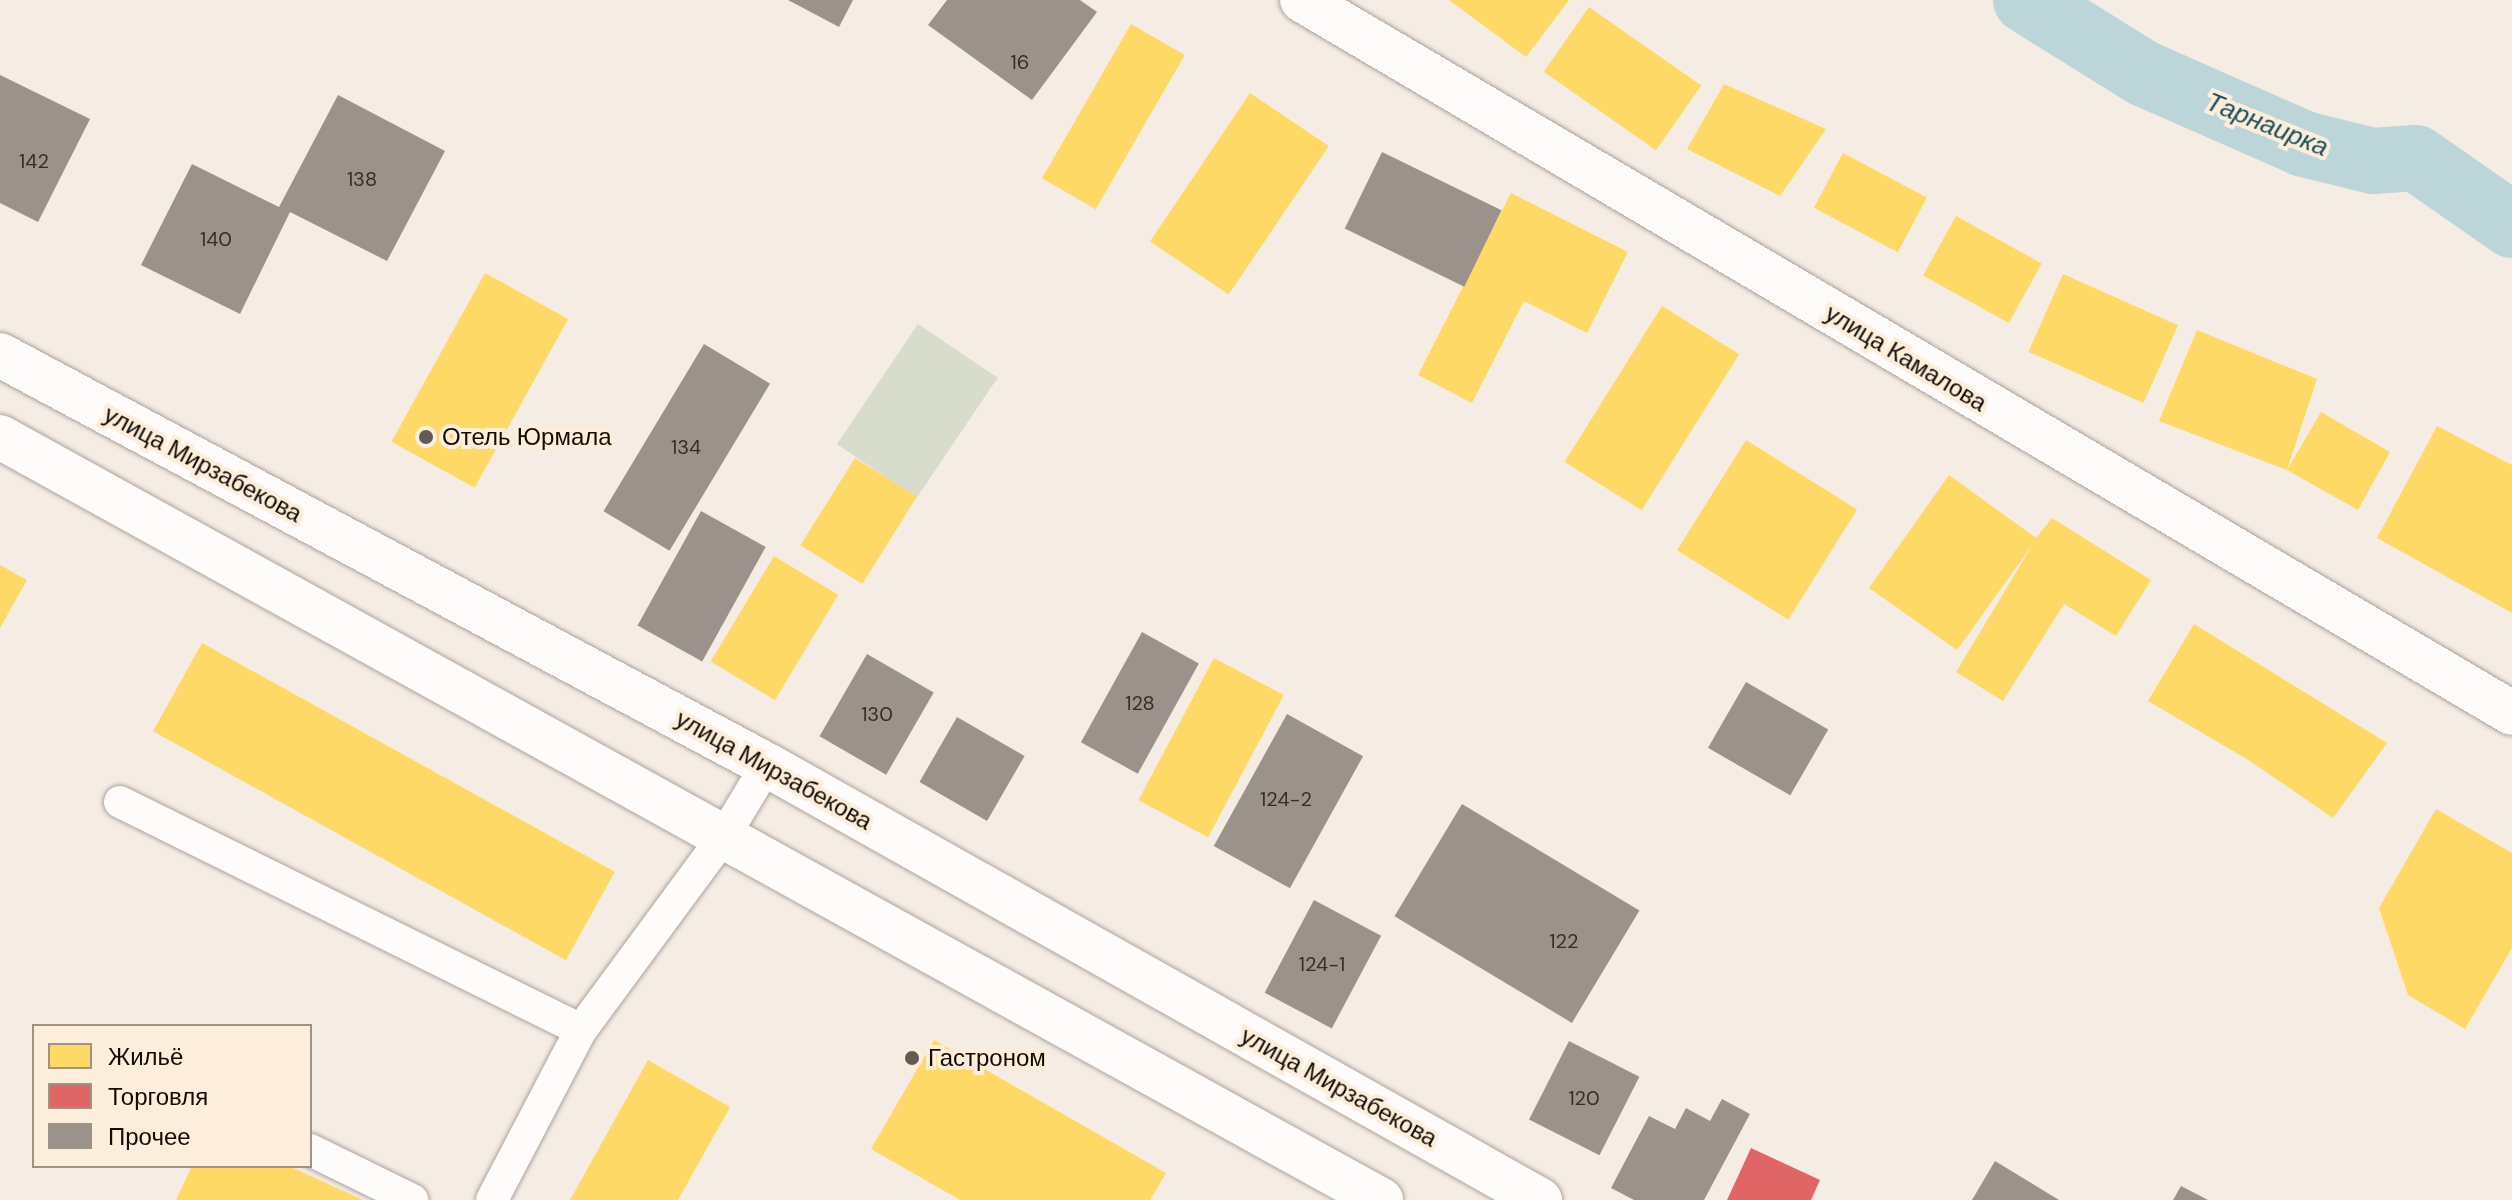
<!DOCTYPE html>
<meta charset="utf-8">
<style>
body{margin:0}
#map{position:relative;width:2512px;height:1200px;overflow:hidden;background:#f5ece3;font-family:"DM Sans",sans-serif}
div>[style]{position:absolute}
.green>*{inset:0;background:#d7dccb;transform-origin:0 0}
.homes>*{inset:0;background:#ffd966;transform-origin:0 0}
.shops>*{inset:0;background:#e06666}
.canal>*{height:66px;margin:-33px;padding:0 33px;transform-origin:33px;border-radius:33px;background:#bcd5d8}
.building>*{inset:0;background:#9b928c;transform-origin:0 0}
.roads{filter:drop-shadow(0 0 2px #aca49d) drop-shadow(0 0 2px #aca49d)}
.lane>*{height:32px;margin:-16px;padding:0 16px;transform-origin:16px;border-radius:16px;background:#fefcfb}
.street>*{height:44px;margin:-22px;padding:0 22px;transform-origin:22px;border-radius:22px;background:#fefcfb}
.primary>*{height:44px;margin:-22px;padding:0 22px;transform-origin:22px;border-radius:22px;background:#fefcfb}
.dots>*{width:22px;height:22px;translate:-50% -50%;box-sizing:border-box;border:4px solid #fdeddb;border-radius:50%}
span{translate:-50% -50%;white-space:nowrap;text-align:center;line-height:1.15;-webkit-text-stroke:8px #fdeddb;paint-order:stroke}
.number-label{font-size:20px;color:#352e27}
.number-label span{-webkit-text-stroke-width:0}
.street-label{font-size:24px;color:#130c05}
.poi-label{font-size:24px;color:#130c05}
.left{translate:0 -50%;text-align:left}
.water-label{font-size:26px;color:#184f5a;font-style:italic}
.legend{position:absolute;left:32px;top:1024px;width:280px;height:144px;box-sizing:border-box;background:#fdeddb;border:2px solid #9f9385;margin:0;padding:10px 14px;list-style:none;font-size:24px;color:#130c05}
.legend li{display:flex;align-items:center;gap:16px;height:40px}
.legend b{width:40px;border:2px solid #9f9385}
</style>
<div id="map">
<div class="green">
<i style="left:918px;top:324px;width:96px;height:145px;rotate:34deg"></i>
</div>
<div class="homes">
<i style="clip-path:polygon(1449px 0,1569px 0,1526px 57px)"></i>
<i style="left:1589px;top:7px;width:137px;height:79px;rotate:35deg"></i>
<i style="left:1131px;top:24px;width:62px;height:178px;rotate:30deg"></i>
<i style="clip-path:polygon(1724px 84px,1826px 129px,1780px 196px,1687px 149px)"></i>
<i style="left:1250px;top:93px;width:95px;height:179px;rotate:34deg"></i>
<i style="left:1843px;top:153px;width:95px;height:62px;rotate:28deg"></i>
<i style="clip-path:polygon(1511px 193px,1628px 252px,1587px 333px,1524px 301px,1472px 403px,1418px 375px)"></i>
<i style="left:1956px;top:216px;width:98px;height:68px;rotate:29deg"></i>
<i style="left:485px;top:273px;width:95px;height:193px;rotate:29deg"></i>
<i style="left:2063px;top:274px;width:126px;height:85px;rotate:24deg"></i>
<i style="left:1662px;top:306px;width:91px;height:184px;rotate:32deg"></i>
<i style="clip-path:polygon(2197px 330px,2317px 379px,2287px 470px,2321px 412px,2390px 452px,2358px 510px,2287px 470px,2159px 421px)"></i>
<i style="clip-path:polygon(2437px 426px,2512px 465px,2512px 613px,2377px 538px)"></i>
<i style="left:1746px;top:440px;width:131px;height:130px;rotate:32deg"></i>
<i style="left:855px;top:458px;width:73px;height:103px;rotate:32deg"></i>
<i style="clip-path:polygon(1949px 475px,2036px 538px,2052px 518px,2151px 580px,2116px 636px,2064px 604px,2003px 701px,1956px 672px,2033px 544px,1957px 650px,1869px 588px)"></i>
<i style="left:774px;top:556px;width:75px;height:123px;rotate:31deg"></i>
<i style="clip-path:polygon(0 565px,27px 580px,0 628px)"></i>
<i style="clip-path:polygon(2194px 624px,2387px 743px,2333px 818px,2250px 761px,2148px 701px)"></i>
<i style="left:202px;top:643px;width:472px;height:101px;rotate:29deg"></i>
<i style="left:1214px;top:658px;width:79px;height:161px;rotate:28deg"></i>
<i style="clip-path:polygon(2436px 809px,2512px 853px,2512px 948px,2465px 1029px,2408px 995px,2379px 908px)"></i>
<i style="clip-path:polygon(934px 1040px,1166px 1173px,1150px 1200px,960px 1200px,871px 1149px)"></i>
<i style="clip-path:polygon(648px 1060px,730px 1107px,678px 1200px,570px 1200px)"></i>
<i style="clip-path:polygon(192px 1166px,289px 1166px,363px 1200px,176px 1200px)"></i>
</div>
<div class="shops">
<i style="clip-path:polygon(1751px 1148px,1820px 1180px,1811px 1200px,1727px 1200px)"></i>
</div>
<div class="canal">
<i style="left:2026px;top:0;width:138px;rotate:32deg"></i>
<i style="left:2143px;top:73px;width:176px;rotate:23.8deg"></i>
<i style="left:2304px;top:144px;width:71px;rotate:13.8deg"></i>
<i style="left:2373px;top:161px;width:43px;rotate:-4deg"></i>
<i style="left:2416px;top:158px;width:117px;rotate:34.9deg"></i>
</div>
<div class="building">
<i style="clip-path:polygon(788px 0,853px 0,839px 27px)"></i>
<i style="clip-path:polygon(947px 0,1080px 0,1097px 12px,1032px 100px,928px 25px)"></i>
<i style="clip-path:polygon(0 75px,90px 119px,38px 222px,0 203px)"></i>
<i style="clip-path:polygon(338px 95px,445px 151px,387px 261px,290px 212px,240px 314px,141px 265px,192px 164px,279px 207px)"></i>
<i style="left:1382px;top:152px;width:133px;height:85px;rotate:26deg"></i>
<i style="left:704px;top:344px;width:77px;height:195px;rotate:31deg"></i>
<i style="left:701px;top:511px;width:74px;height:131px;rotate:29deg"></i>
<i style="left:1142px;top:632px;width:65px;height:126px;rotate:29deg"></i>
<i style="left:867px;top:654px;width:77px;height:95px;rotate:30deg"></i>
<i style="left:1746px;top:682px;width:95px;height:76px;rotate:30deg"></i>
<i style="left:1287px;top:714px;width:87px;height:151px;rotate:29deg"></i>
<i style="left:957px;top:717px;width:78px;height:75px;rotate:30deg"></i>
<i style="left:1462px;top:804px;width:207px;height:131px;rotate:31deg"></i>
<i style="left:1314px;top:900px;width:76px;height:105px;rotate:28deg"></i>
<i style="left:1569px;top:1041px;width:79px;height:88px;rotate:27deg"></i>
<i style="clip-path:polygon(1722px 1099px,1750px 1114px,1704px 1200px,1634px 1200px,1611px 1188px,1649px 1116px,1675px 1129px,1686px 1108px,1710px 1121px)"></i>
<i style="clip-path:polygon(1995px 1161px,2059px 1200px,1972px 1200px)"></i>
<i style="clip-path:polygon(2181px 1186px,2208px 1200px,2173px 1200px)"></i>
</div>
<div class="roads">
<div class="lane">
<i style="left:120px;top:802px;width:514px;rotate:26.32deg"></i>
<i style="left:581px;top:1030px;width:241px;rotate:-53.6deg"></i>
<i style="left:724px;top:836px;width:83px;rotate:-58.8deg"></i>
<i style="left:310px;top:1150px;width:114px;rotate:26.1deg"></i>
<i style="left:492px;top:1200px;width:192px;rotate:-62.4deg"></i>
</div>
<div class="street">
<i style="left:1302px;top:0;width:1404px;rotate:30.51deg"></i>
</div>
<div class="primary">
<i style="left:0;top:355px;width:870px;rotate:28.13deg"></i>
<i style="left:767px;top:765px;width:887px;rotate:29.37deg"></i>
<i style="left:0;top:437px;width:1578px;rotate:28.92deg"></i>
</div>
</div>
<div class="dots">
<i style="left:426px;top:437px;background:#625a53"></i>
<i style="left:912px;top:1058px;background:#625a53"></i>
</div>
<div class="number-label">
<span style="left:1020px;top:62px">16</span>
<span style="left:34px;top:161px">142</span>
<span style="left:362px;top:179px">138</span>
<span style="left:216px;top:239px">140</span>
<span style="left:686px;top:447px">134</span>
<span style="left:1140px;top:703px">128</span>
<span style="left:877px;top:714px">130</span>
<span style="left:1286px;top:799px">124-2</span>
<span style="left:1564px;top:941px">122</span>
<span style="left:1322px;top:964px">124-1</span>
<span style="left:1584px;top:1098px">120</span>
</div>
<div class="street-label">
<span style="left:1906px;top:358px;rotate:31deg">улица Камалова</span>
<span style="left:203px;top:464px;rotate:28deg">улица Мирзабекова</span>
<span style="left:774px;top:770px;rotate:29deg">улица Мирзабекова</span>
<span style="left:1339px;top:1087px;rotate:29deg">улица Мирзабекова</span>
</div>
<div class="poi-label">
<span class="left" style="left:442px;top:437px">Отель Юрмала</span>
<span class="left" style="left:928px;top:1058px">Гастроном</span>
</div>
<div class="water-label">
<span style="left:2267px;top:125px;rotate:22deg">Тарнаирка</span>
</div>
<ul class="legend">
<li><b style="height:22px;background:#ffd966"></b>Жильё</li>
<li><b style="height:22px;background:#e06666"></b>Торговля</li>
<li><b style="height:22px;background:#9b928c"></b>Прочее</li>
</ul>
</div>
